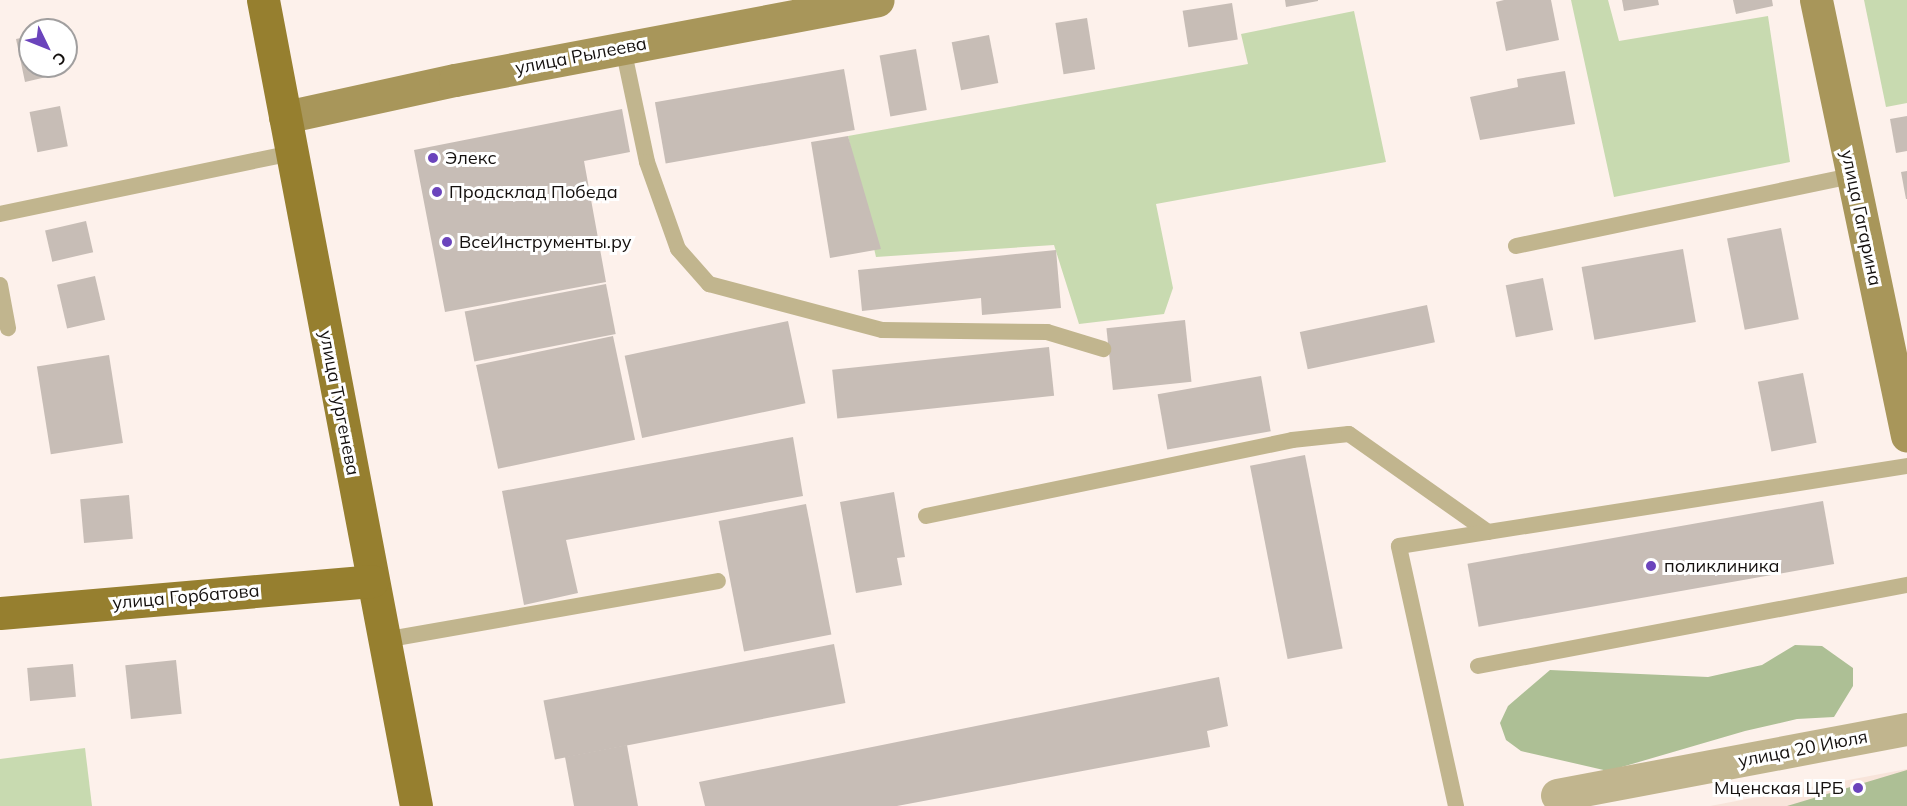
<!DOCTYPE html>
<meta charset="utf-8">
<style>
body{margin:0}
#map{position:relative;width:1907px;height:806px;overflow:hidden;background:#fdf1eb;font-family:Mulish,sans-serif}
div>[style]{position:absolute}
.built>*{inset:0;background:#f8e4da}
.green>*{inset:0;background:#c8dab0}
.forest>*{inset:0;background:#adbf95}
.building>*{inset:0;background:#c7bdb6;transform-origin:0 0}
.lane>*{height:16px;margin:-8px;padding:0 8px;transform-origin:8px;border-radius:8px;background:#c1b58e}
.street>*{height:33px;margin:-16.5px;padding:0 16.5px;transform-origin:16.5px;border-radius:16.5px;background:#c1b58e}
.secondary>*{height:33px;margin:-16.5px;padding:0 16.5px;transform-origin:16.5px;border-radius:16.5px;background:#a8965a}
.primary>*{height:33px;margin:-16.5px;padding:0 16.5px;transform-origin:16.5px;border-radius:16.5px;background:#967f2f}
.dots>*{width:16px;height:16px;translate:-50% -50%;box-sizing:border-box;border:3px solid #fff;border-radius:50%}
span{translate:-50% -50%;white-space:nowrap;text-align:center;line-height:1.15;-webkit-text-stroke:6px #fff;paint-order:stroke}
.street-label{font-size:18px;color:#14100e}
.poi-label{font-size:18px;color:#14100e}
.left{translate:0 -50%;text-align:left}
.right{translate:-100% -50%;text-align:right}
.north{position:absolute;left:18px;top:18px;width:60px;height:60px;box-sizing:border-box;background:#fff;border:2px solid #a19f9f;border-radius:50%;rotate:133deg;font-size:16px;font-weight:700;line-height:24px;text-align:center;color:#14100e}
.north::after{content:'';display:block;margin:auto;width:21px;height:27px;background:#6b44bc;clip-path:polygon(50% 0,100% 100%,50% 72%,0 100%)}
</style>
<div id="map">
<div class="built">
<i style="clip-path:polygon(1907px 769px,1907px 806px,1710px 806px)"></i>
</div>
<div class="green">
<i style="clip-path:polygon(1571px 0,1608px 0,1619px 41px,1768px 16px,1790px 162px,1614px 197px)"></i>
<i style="clip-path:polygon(1864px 0,1907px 0,1907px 103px,1886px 107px)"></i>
<i style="clip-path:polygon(1354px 11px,1386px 162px,1156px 204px,1173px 288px,1164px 314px,1079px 324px,1054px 245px,876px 257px,848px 136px,1248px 64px,1241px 34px)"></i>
<i style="clip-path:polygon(85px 748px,92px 806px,0 806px,0 759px)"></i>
</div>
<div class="forest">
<i style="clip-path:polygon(1795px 645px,1822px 646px,1853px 668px,1853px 686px,1834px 717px,1797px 719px,1745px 731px,1608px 771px,1521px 751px,1506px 740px,1500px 723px,1508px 706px,1550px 670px,1708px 677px,1762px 665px)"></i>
<i style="clip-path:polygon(1907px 770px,1907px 806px,1783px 806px,1787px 806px)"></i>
</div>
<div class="building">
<i style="clip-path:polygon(1285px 0,1318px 0,1318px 1px,1286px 7px)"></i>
<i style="clip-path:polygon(1504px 0,1551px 0,1559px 40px,1506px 51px,1496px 2px)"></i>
<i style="clip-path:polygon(1622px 0,1658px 0,1659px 5px,1624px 11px)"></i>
<i style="clip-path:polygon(1733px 0,1772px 0,1773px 6px,1736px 14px)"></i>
<i style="left:1232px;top:3px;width:37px;height:50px;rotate:81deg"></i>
<i style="left:1087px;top:18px;width:52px;height:32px;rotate:81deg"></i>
<i style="left:989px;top:35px;width:49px;height:38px;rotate:79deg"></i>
<i style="clip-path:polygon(30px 36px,30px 66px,53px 66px,55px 75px,25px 82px,16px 39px)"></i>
<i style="left:916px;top:49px;width:62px;height:37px;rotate:80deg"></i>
<i style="left:844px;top:69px;width:62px;height:192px;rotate:80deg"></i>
<i style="clip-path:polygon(1565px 71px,1575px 124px,1480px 140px,1470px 97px,1518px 87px,1517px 79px)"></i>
<i style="left:60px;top:106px;width:41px;height:31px;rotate:79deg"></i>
<i style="clip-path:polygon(622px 109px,630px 152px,584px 161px,606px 282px,445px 312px,414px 150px)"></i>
<i style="clip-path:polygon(1907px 116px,1907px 151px,1896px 153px,1890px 119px)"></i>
<i style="clip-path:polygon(848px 136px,881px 249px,830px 258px,811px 142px)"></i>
<i style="clip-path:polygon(1907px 171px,1907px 199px,1906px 199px,1901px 172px)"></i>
<i style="left:86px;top:221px;width:32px;height:42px;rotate:77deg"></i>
<i style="left:1781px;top:228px;width:93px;height:55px;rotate:79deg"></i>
<i style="left:1683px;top:249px;width:74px;height:103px;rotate:80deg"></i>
<i style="clip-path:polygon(1056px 250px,1061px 308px,982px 315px,981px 298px,862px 311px,858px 270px)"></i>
<i style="left:95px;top:276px;width:45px;height:39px;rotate:77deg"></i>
<i style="left:1543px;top:278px;width:53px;height:38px;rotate:79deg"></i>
<i style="left:606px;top:284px;width:51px;height:144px;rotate:79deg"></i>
<i style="left:1427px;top:305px;width:38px;height:130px;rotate:78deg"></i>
<i style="left:1185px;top:320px;width:62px;height:79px;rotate:84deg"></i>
<i style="left:788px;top:321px;width:84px;height:167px;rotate:78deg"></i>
<i style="left:613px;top:336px;width:106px;height:140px;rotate:78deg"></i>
<i style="left:1049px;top:347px;width:49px;height:218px;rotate:84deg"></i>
<i style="left:109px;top:355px;width:89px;height:73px;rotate:81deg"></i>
<i style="left:1803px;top:373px;width:71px;height:46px;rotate:79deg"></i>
<i style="left:1261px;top:376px;width:56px;height:105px;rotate:80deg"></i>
<i style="clip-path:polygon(793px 437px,803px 496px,566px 540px,578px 593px,524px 605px,502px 491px)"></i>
<i style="left:1305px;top:455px;width:197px;height:56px;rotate:79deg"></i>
<i style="clip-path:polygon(894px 492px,905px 557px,897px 558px,902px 585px,856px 593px,840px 502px)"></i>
<i style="left:129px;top:495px;width:44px;height:49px;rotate:85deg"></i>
<i style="left:1823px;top:501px;width:64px;height:361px;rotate:80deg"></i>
<i style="left:806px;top:504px;width:133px;height:89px;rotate:79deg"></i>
<i style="left:834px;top:644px;width:60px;height:296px;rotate:79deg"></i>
<i style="left:176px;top:660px;width:54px;height:51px;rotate:84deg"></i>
<i style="left:73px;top:664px;width:33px;height:46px;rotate:85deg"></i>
<i style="clip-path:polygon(1219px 677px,1228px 726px,1207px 731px,1210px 747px,897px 806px,705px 806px,699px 782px)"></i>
<i style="clip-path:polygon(627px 745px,638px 806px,574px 806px,565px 757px)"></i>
</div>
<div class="lane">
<i style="left:623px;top:48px;width:116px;rotate:78.1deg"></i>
<i style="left:647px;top:162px;width:92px;rotate:70.4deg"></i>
<i style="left:678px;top:249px;width:47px;rotate:48.5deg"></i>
<i style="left:709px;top:284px;width:179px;rotate:14.9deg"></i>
<i style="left:882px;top:330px;width:165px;rotate:0.7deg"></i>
<i style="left:1047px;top:332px;width:59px;rotate:16.9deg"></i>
<i style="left:0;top:214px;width:298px;rotate:-11.8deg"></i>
<i style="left:1516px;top:246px;width:343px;rotate:-11.8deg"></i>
<i style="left:0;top:285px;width:44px;rotate:79.5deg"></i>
<i style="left:926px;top:516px;width:374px;rotate:-11.7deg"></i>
<i style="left:1292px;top:440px;width:57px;rotate:-6deg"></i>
<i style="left:1349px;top:434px;width:170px;rotate:35.2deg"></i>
<i style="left:384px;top:640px;width:339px;rotate:-10deg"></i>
<i style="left:1478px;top:666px;width:437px;rotate:-10.7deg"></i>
<i style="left:1456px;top:806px;width:266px;rotate:-102.4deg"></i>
<i style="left:1399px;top:546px;width:514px;rotate:-8.95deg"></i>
</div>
<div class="street">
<i style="left:1557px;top:795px;width:356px;rotate:-10.7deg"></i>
</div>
<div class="secondary">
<i style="left:1816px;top:0;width:445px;rotate:78.2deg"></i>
<i style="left:285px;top:117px;width:174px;rotate:-12.3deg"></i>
<i style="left:455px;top:80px;width:430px;rotate:-10.7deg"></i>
</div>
<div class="primary">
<i style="left:263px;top:0;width:820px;rotate:79.25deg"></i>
<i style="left:0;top:613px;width:373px;rotate:-4.9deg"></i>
</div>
<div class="dots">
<i style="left:433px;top:158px;background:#6b44bc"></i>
<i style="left:437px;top:192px;background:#6b44bc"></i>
<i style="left:447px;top:242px;background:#6b44bc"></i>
<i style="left:1651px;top:566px;background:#6b44bc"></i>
<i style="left:1858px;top:788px;background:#6b44bc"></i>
</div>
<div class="street-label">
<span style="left:581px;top:56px;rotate:-11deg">улица Рылеева</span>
<span style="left:1861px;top:218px;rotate:78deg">улица Гагарина</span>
<span style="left:339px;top:403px;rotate:79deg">улица Тургенева</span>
<span style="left:186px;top:597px;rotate:-5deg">улица Горбатова</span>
<span style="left:1803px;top:749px;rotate:-11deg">улица 20 Июля</span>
</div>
<div class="poi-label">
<span class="left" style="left:445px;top:158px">Элекс</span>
<span class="left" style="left:449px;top:192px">Продсклад Победа</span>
<span class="left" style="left:459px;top:242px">ВсеИнструменты.ру</span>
<span class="left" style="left:1664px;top:566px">поликлиника</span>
<span class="right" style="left:1844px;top:788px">Мценская ЦРБ</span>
</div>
<div class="north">С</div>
</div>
